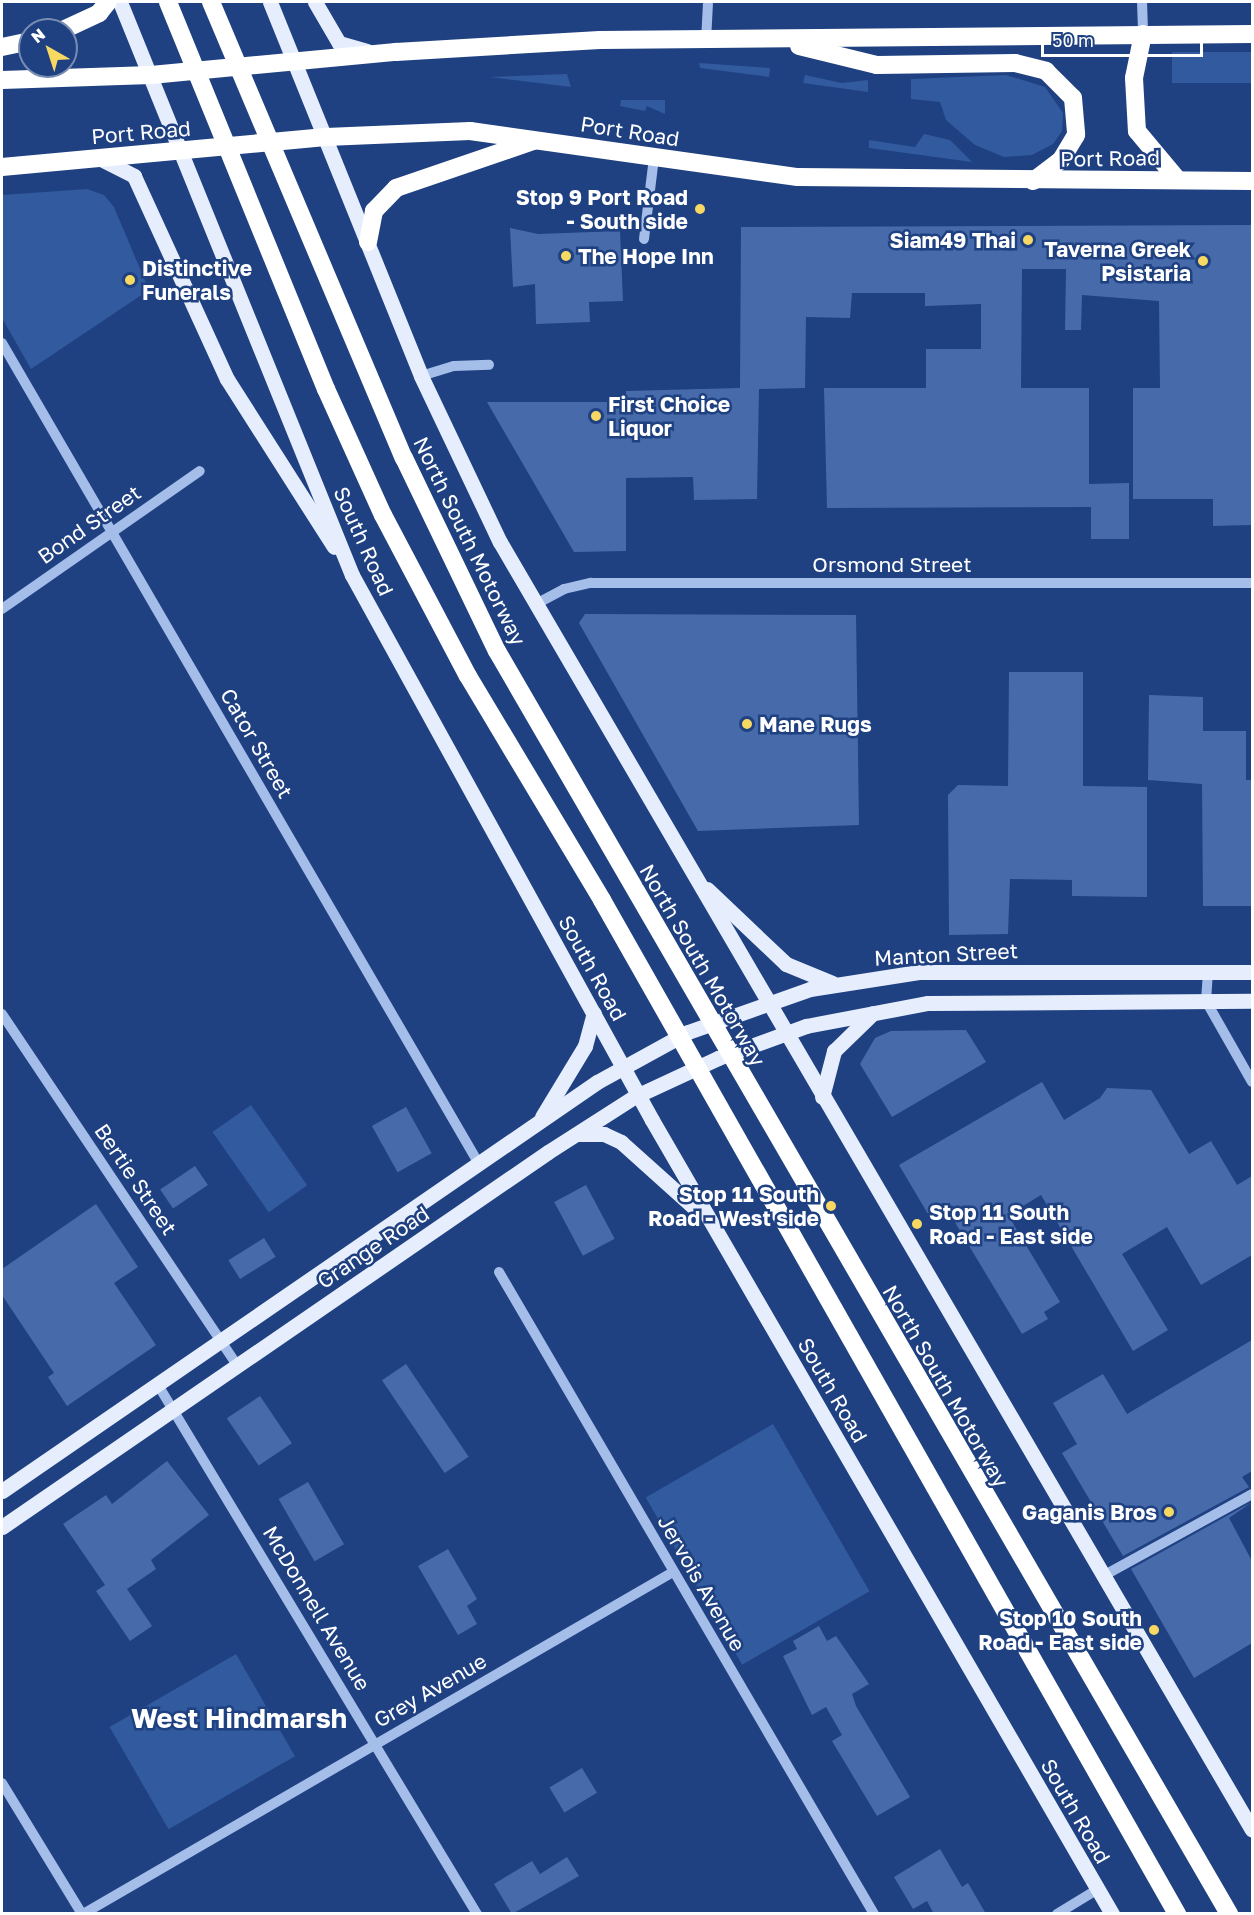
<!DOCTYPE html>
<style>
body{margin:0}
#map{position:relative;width:1254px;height:1915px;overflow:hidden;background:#1f4181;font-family:"Golos Text",sans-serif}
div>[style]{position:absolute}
.green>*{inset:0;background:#325a9f;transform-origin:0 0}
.building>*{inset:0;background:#476baa;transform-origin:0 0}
.minor>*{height:10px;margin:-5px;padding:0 5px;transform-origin:5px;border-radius:5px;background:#a4bde9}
.major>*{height:15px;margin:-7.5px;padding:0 7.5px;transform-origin:7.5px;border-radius:7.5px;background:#e6eefe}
.highway>*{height:18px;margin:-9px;padding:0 9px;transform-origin:9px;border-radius:9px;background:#fff}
.dots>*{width:16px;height:16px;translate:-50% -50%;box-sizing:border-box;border:3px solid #1f4181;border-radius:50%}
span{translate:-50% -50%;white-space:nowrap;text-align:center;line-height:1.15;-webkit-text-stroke:5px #1f4181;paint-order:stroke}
.street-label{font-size:21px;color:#fff}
.poi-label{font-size:21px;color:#fff;font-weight:700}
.right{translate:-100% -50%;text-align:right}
.left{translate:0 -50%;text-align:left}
.district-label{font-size:27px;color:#fff;font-weight:700}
.frame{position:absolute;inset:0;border:3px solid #fff;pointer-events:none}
.north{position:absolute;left:18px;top:18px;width:60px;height:60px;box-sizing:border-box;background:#1f4181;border:2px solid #798db3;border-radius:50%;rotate:321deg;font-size:16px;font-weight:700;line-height:24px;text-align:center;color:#fff}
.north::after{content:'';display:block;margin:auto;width:21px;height:27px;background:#f7d863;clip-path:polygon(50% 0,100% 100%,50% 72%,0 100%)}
.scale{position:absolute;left:1041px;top:30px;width:162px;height:27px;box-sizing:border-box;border:3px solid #fff;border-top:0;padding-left:8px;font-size:18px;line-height:21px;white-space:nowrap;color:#fff;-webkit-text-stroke:4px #1f4181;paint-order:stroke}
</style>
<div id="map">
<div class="green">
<i style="left:1172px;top:52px;width:80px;height:31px"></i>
<i style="clip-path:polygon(699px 63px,770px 68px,769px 77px,700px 68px)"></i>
<i style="clip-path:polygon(567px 74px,571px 87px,489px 77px)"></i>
<i style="clip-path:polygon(805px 75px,842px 83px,868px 80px,868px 92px,803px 83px)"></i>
<i style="clip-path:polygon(1006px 75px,1045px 87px,1063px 113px,1062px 131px,1053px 144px,1032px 155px,1004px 157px,975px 145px,946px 120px,940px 102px,911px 99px,911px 79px)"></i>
<i style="clip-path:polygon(621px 100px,665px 100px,665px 114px,647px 106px,645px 111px,620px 106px)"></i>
<i style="clip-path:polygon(924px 134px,950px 140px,972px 162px,869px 148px,869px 140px,915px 147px)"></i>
<i style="clip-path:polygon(87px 189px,104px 195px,114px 207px,149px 290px,31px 369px,2px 318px,2px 195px)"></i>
<i style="left:251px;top:1105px;width:98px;height:47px;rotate:55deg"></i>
<i style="left:773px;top:1424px;width:193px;height:147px;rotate:60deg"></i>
<i style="left:236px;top:1654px;width:118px;height:146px;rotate:60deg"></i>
</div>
<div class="building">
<i style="clip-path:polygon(1252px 225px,1252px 525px,1213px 526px,1213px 499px,1133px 499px,1133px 388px,1160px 388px,1159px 301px,1082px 295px,1081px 330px,1065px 330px,1066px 269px,1022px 269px,1021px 388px,1089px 388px,1089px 484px,1129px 483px,1129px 539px,1091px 539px,1091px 507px,827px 508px,824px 388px,926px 388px,926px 349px,981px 349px,981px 304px,925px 306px,925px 293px,852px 293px,850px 318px,806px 317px,805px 388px,759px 389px,757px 499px,694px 500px,693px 477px,626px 478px,626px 551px,574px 552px,487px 402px,626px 402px,626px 391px,740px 388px,741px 227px)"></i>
<i style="clip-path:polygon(510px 228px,538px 234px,620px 231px,623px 301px,589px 302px,590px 322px,536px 324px,535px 284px,513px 287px)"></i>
<i style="clip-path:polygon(585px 614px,856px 615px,859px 825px,698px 831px,579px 623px)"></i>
<i style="clip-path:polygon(1009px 672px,1083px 672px,1083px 786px,1147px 787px,1147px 897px,1072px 896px,1072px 880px,1010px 879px,1008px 934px,949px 935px,948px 795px,958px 785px,1008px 786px)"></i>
<i style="clip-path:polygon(1149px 695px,1203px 697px,1203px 731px,1246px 731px,1246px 780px,1252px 780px,1252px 906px,1203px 906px,1202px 784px,1148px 780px)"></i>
<i style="clip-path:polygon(966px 1030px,986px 1062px,892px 1117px,860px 1064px,875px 1038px,891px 1031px)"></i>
<i style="clip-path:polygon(1042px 1082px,1064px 1120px,1100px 1098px,1107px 1088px,1151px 1090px,1189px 1154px,1211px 1141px,1237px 1185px,1252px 1176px,1252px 1255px,1201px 1285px,1167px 1227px,1122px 1254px,1168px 1330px,1133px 1351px,1041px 1195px,1008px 1215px,1060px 1302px,1044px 1312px,1048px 1319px,1022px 1334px,944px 1204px,928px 1214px,899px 1165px)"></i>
<i style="left:406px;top:1107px;width:53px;height:39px;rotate:61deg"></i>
<i style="left:195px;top:1166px;width:23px;height:42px;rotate:56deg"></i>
<i style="left:586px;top:1185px;width:61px;height:36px;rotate:62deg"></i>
<i style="clip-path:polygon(96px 1204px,138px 1267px,114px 1283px,156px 1345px,67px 1406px,48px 1377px,54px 1373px,2px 1295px,2px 1269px)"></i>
<i style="left:264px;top:1238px;width:22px;height:42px;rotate:58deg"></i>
<i style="clip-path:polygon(1252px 1340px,1252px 1471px,1242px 1477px,1249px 1487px,1123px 1556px,1062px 1453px,1077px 1444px,1053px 1403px,1103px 1374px,1127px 1414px)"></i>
<i style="left:406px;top:1364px;width:112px;height:29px;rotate:56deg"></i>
<i style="left:260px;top:1396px;width:57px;height:40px;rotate:56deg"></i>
<i style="clip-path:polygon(167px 1461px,209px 1515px,151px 1560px,156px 1569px,127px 1589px,152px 1626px,130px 1641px,96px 1591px,105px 1585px,63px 1524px,106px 1495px,112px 1504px)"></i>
<i style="left:308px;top:1482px;width:72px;height:34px;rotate:60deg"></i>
<i style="clip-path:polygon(1252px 1502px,1229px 1518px,1252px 1561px,1252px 1643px,1194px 1678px,1131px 1569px)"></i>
<i style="clip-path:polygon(448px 1549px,477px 1599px,467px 1606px,477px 1624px,458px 1635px,418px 1566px)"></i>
<i style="clip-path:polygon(819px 1626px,827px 1641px,836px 1636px,869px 1684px,852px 1694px,856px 1706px,910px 1797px,877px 1816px,832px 1741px,842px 1735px,826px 1707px,812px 1715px,783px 1656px,797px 1649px,793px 1641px)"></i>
<i style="left:582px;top:1768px;width:29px;height:38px;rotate:59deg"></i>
<i style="clip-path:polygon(940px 1849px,962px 1887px,968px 1883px,986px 1914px,934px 1914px,927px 1901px,913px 1909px,894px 1877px)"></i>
<i style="clip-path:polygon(567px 1857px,579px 1876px,512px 1914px,494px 1884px,532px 1861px,540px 1874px)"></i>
</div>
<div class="minor">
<i style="left:1142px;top:2px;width:32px;rotate:88deg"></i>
<i style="left:706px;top:41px;width:39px;rotate:-87deg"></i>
<i style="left:644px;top:239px;width:82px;rotate:-83deg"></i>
<i style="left:2px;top:343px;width:950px;rotate:59.84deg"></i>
<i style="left:421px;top:376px;width:34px;rotate:-17deg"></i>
<i style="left:454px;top:366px;width:35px;rotate:-2deg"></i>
<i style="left:536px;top:604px;width:32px;rotate:-28deg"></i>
<i style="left:564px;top:589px;width:28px;rotate:-13deg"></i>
<i style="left:591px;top:583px;width:661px"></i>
<i style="left:2px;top:609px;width:241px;rotate:-34.9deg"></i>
<i style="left:1208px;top:972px;width:29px;rotate:94deg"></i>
<i style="left:1206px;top:1001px;width:93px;rotate:60.4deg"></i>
<i style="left:2px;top:1014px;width:422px;rotate:56.2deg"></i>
<i style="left:499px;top:1272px;width:743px;rotate:59.71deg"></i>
<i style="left:158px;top:1385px;width:618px;rotate:58.91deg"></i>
<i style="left:1103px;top:1576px;width:170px;rotate:-28.8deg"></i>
<i style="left:2px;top:1783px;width:153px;rotate:58.6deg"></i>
<i style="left:83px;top:1914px;width:682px;rotate:-30.1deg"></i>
<i style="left:1057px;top:1914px;width:48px;rotate:-31.4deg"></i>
</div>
<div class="major">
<i style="left:120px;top:2px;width:618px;rotate:67.96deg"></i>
<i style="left:352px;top:575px;width:622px;rotate:61.17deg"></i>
<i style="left:652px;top:1120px;width:918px;rotate:59.91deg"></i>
<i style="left:270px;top:2px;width:403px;rotate:68deg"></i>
<i style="left:421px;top:376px;width:184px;rotate:64.6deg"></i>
<i style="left:500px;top:542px;width:1491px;rotate:59.72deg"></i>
<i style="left:315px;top:2px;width:48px;rotate:59.7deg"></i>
<i style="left:339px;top:43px;width:29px;rotate:16deg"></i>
<i style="left:103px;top:160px;width:35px;rotate:27deg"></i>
<i style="left:134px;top:176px;width:223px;rotate:65.4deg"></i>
<i style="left:227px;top:379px;width:199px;rotate:57.5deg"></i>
<i style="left:707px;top:889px;width:109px;rotate:43.5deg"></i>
<i style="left:786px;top:964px;width:50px;rotate:22.4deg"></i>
<i style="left:822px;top:1097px;width:48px;rotate:-75.4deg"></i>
<i style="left:834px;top:1051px;width:54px;rotate:-44.3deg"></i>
<i style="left:542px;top:1117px;width:83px;rotate:-58.8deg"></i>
<i style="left:585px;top:1046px;width:34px;rotate:-75deg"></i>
<i style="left:578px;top:1134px;width:26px"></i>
<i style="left:604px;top:1134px;width:19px;rotate:25deg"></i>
<i style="left:621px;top:1142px;width:105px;rotate:41.9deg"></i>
<i style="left:2px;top:1491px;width:722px;rotate:-34.5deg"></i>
<i style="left:597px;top:1082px;width:104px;rotate:-28.8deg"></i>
<i style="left:688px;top:1032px;width:129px;rotate:-19.4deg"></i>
<i style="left:810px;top:989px;width:110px;rotate:-8.9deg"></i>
<i style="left:919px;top:972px;width:333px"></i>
<i style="left:2px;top:1527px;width:662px;rotate:-34.48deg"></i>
<i style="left:548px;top:1152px;width:102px;rotate:-32.6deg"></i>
<i style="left:634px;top:1097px;width:93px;rotate:-24.9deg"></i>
<i style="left:718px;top:1058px;width:94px;rotate:-20deg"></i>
<i style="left:806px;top:1026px;width:124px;rotate:-10.7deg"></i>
<i style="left:928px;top:1003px;width:324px;rotate:-0.4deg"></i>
</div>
<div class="highway">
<i style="left:168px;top:2px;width:418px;rotate:67.8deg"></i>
<i style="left:326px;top:389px;width:138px;rotate:65.7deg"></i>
<i style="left:383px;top:515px;width:182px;rotate:62.2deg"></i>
<i style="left:468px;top:676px;width:261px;rotate:59.1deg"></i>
<i style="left:602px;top:900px;width:1166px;rotate:60.44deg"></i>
<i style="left:211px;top:2px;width:495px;rotate:67.1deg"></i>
<i style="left:404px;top:458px;width:214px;rotate:64.3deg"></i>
<i style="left:497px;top:651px;width:1460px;rotate:59.9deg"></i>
<i style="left:63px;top:30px;width:40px;rotate:-25deg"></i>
<i style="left:99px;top:13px;width:14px;rotate:-51deg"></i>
<i style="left:1143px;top:34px;width:45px;rotate:101.6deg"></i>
<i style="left:1134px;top:78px;width:53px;rotate:86.8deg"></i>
<i style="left:1137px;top:131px;width:62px;rotate:50.2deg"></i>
<i style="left:799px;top:46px;width:80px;rotate:13.7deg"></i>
<i style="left:877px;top:65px;width:138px;rotate:-0.8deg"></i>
<i style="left:1015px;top:63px;width:32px;rotate:14deg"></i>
<i style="left:1046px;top:71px;width:38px;rotate:45deg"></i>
<i style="left:1073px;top:98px;width:37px;rotate:85deg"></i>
<i style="left:1076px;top:135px;width:29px;rotate:121deg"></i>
<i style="left:1061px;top:160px;width:35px;rotate:143deg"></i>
<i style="left:2px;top:47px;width:29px;rotate:-12deg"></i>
<i style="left:2px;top:80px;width:149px;rotate:-1.9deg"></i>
<i style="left:151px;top:75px;width:246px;rotate:-5.4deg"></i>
<i style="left:396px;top:52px;width:204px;rotate:-3.4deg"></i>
<i style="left:600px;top:40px;width:652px;rotate:-0.53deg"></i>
<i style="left:2px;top:167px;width:325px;rotate:-5.3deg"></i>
<i style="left:326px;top:137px;width:144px;rotate:-2.4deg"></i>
<i style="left:470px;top:131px;width:331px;rotate:8deg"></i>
<i style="left:798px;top:177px;width:454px;rotate:0.5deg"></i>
<i style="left:368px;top:242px;width:32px;rotate:-79deg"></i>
<i style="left:374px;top:211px;width:32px;rotate:-46deg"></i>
<i style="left:396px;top:188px;width:145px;rotate:-18.9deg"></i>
</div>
<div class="dots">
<i style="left:700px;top:209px;background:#f7d863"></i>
<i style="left:1028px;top:240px;background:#f7d863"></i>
<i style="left:566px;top:256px;background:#f7d863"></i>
<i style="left:1203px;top:261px;background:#f7d863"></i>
<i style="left:130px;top:280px;background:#f7d863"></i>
<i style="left:596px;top:416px;background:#f7d863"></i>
<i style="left:747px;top:724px;background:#f7d863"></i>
<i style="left:831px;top:1206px;background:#f7d863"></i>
<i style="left:917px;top:1224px;background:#f7d863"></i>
<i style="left:1169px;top:1512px;background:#f7d863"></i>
<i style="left:1154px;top:1630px;background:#f7d863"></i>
</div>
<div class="street-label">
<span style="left:630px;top:131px;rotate:9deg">Port Road</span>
<span style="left:141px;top:132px;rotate:-5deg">Port Road</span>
<span style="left:1110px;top:158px;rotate:-1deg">Port Road</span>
<span style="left:89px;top:524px;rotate:-35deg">Bond Street</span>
<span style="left:364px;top:541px;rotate:66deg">South Road</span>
<span style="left:470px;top:541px;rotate:64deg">North South Motorway</span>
<span style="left:892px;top:564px">Orsmond Street</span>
<span style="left:257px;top:743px;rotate:60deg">Cator Street</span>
<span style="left:946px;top:954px;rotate:-3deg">Manton Street</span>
<span style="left:703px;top:965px;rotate:60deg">North South Motorway</span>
<span style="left:593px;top:968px;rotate:61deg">South Road</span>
<span style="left:136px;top:1179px;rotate:56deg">Bertie Street</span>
<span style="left:373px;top:1247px;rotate:-34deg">Grange Road</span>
<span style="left:946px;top:1386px;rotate:60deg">North South Motorway</span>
<span style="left:833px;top:1390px;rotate:60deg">South Road</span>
<span style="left:702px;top:1583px;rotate:60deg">Jervois Avenue</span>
<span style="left:317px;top:1608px;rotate:59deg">McDonnell Avenue</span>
<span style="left:430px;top:1690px;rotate:-30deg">Grey Avenue</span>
<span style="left:1076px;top:1811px;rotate:60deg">South Road</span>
</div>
<div class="poi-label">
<span class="right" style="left:688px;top:209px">Stop 9 Port Road<br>- South side</span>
<span class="right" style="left:1016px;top:240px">Siam49 Thai</span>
<span class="right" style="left:1191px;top:261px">Taverna Greek<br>Psistaria</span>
<span class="left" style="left:578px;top:256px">The Hope Inn</span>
<span class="left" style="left:142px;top:280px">Distinctive<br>Funerals</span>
<span class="left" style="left:608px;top:416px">First Choice<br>Liquor</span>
<span class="left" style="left:759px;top:724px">Mane Rugs</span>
<span class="right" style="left:819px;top:1206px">Stop 11 South<br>Road - West side</span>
<span class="left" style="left:929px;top:1224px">Stop 11 South<br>Road - East side</span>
<span class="right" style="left:1157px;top:1512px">Gaganis Bros</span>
<span class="right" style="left:1142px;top:1630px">Stop 10 South<br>Road - East side</span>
</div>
<div class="district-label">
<span style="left:239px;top:1719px">West Hindmarsh</span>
</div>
<div class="frame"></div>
<div class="north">N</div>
<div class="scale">50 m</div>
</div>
